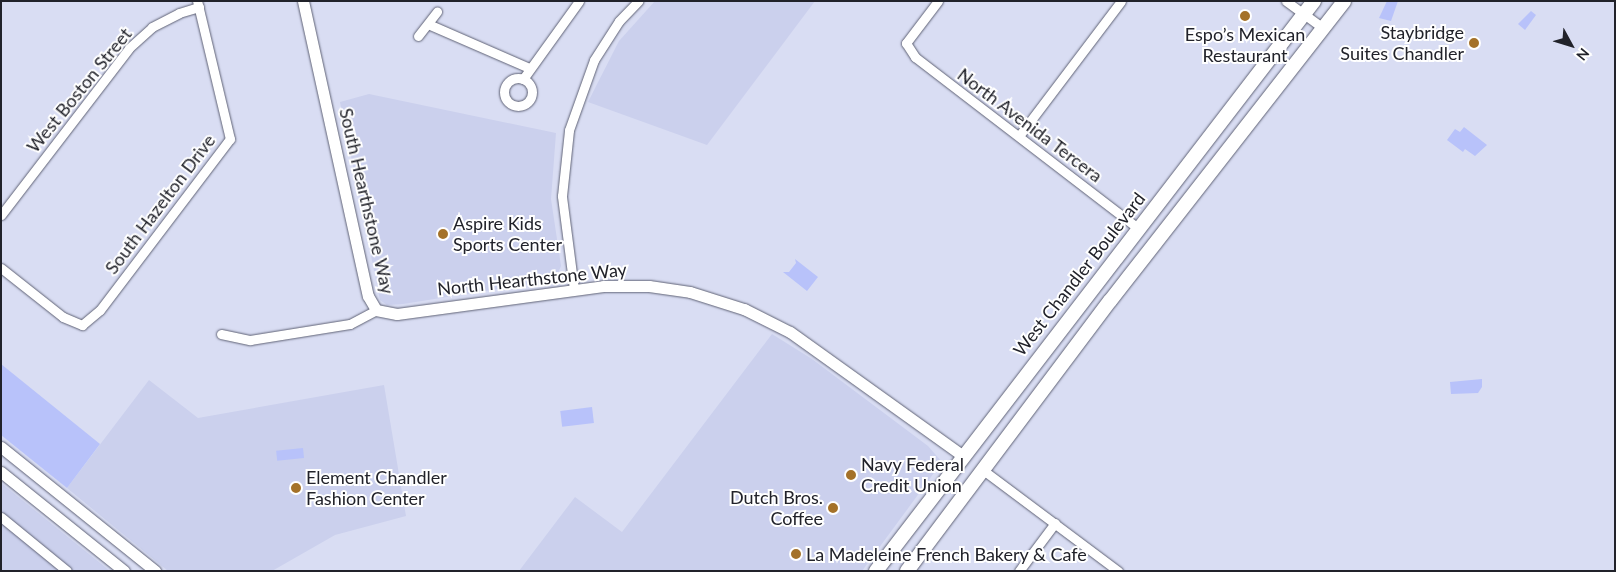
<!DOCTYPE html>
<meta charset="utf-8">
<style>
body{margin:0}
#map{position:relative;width:1616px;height:572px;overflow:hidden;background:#d9ddf3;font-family:Lato,sans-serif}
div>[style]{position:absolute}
.built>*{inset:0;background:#cbd0ed}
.water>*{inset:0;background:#b8c2fa;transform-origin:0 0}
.roads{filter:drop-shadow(0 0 1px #5f6275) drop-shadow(0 0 1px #5f6275)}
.minor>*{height:9px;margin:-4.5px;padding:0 4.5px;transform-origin:4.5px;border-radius:4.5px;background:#fff}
.minor>.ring{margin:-4.5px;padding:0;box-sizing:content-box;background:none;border:9px solid #fff;border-radius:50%}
.tertiary>*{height:11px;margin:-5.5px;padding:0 5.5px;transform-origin:5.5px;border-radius:5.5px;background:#fff}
.secondary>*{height:14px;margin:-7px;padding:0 7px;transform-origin:7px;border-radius:7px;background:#fff}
.dots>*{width:14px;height:14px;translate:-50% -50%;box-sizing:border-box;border:2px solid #fff;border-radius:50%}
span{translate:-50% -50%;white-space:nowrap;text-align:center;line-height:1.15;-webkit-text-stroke:4px #fff;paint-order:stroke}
.poi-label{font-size:18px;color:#21222a}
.right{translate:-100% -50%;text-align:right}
.left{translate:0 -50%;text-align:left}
.street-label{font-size:18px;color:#21222a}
.frame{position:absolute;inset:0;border:2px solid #21222a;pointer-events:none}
.north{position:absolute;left:1546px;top:20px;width:50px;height:50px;-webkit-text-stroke:4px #fff;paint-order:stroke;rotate:129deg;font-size:14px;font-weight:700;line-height:20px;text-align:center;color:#21222a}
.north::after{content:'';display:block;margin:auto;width:18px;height:22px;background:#21222a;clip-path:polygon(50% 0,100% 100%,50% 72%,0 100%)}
</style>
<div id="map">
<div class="built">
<i style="clip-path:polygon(655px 1px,815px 1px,707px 145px,588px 102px,619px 41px)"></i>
<i style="clip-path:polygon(369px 94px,556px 133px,551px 199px,561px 266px,555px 280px,403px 304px,387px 305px,380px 300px,340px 102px)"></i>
<i style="clip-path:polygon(772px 334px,812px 359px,928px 446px,942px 462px,862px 571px,519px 571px,575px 497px,622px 532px)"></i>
<i style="clip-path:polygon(149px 380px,198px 418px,384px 385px,406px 516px,335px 535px,272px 571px,168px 571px,67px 488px)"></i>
<i style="clip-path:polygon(1px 483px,110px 571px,1px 571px)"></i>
</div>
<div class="water">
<i style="clip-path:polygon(1387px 1px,1398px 1px,1391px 21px,1379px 18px)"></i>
<i style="clip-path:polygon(1531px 11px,1536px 15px,1525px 30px,1518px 24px)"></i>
<i style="clip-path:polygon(1464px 127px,1487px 145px,1475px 156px,1465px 149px,1463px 152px,1447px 140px,1455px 129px,1460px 132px)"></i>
<i style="clip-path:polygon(795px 259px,818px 277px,807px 291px,783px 272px,789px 272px,796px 263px)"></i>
<i style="clip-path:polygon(1px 364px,100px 444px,67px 488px,1px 435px)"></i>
<i style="clip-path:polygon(1482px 379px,1482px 387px,1478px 393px,1451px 394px,1450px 382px)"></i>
<i style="left:592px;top:407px;width:16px;height:32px;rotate:83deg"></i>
<i style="left:303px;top:448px;width:10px;height:27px;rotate:84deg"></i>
</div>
<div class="roads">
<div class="minor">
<i style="left:938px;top:1px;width:53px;rotate:127.3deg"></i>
<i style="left:906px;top:43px;width:17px;rotate:57deg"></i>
<i style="left:915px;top:57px;width:281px;rotate:37.5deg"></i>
<i style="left:1286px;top:1px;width:46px;rotate:36.1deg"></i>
<i style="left:428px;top:24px;width:110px;rotate:23.5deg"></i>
<i style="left:418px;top:36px;width:31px;rotate:-52deg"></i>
<i class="ring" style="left:504px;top:78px;width:19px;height:19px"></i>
<i style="left:523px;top:79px;width:96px;rotate:-54.3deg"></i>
<i style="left:1019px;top:136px;width:169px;rotate:-52.9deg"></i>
<i style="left:1px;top:215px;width:210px;rotate:-52.5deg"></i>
<i style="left:129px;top:48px;width:31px;rotate:-42deg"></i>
<i style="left:152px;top:27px;width:30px;rotate:-27deg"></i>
<i style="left:179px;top:13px;width:21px;rotate:-17deg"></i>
<i style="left:1px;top:268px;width:79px;rotate:38.3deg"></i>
<i style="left:63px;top:317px;width:21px;rotate:23deg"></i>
<i style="left:82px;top:325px;width:23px;rotate:-40deg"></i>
<i style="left:100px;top:310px;width:215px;rotate:-52.8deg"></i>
<i style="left:230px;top:139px;width:142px;rotate:-103.4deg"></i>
<i style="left:574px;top:289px;width:94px;rotate:-97.4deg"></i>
<i style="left:562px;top:196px;width:66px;rotate:-83.9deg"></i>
<i style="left:569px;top:130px;width:74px;rotate:-70.3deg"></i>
<i style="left:594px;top:60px;width:46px;rotate:-57.3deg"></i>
<i style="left:619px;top:21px;width:28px;rotate:-46deg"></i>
<i style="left:221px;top:334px;width:30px;rotate:12deg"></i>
<i style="left:250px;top:340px;width:101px;rotate:-9.1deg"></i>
<i style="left:350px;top:324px;width:30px;rotate:-28deg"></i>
<i style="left:983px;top:470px;width:169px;rotate:36.8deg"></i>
<i style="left:1px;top:517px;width:85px;rotate:39.3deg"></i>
<i style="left:1019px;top:571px;width:60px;rotate:-53.1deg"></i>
</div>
<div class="tertiary">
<i style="left:303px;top:1px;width:302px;rotate:77.6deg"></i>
<i style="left:368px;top:296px;width:16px;rotate:60deg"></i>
<i style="left:376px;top:310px;width:21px;rotate:11deg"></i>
<i style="left:397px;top:314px;width:208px;rotate:-7.7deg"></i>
<i style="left:603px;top:286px;width:46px"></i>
<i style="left:649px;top:286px;width:41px;rotate:8.3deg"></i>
<i style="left:690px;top:292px;width:57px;rotate:17.5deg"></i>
<i style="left:744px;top:309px;width:51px;rotate:26.6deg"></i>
<i style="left:790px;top:332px;width:213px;rotate:35.6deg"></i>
<i style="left:1px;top:447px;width:198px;rotate:38.8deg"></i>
<i style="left:1px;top:472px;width:158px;rotate:38.8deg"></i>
</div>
<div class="secondary">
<i style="left:876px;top:571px;width:719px;rotate:-52.46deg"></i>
<i style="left:907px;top:571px;width:338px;rotate:-53.1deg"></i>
<i style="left:1110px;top:301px;width:380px;rotate:-52deg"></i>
</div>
</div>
<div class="dots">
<i style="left:1245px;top:16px;background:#a47128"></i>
<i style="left:1474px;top:43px;background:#a47128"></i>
<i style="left:443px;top:234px;background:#a47128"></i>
<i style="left:851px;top:475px;background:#a47128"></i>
<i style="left:296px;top:488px;background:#a47128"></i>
<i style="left:833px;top:508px;background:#a47128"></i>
<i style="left:796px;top:554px;background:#a47128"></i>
</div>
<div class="poi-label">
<span class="right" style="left:1464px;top:43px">Staybridge<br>Suites Chandler</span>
<span style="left:1245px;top:45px">Espo’s Mexican<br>Restaurant</span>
<span class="left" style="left:453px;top:234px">Aspire Kids<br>Sports Center</span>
<span class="left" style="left:861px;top:475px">Navy Federal<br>Credit Union</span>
<span class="left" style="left:306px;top:488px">Element Chandler<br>Fashion Center</span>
<span class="right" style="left:823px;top:508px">Dutch Bros.<br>Coffee</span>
<span class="left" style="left:806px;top:554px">La Madeleine French Bakery &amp; Cafe</span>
</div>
<div class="street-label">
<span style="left:79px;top:90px;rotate:-51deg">West Boston Street</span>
<span style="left:1030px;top:125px;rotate:37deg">North Avenida Tercera</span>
<span style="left:367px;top:201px;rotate:77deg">South Hearthstone Way</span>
<span style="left:160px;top:204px;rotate:-53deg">South Hazelton Drive</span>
<span style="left:1079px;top:274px;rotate:-52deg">West Chandler Boulevard</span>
<span style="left:532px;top:279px;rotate:-6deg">North Hearthstone Way</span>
</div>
<div class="frame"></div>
<div class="north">N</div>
</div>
